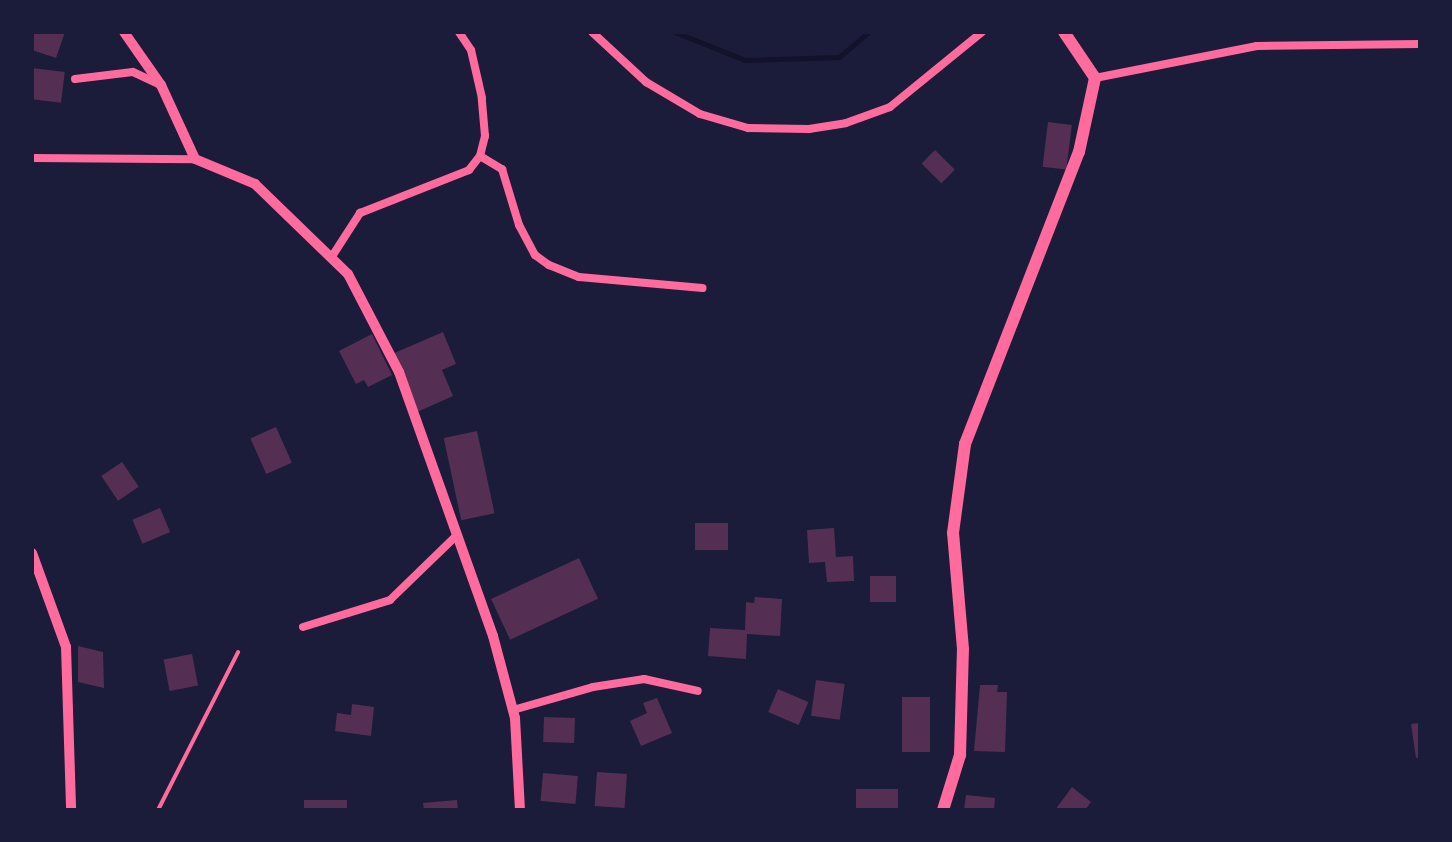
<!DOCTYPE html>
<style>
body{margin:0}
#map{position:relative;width:1452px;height:842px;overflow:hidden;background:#1b1b3a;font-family:Signika,sans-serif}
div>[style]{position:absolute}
.stream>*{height:5px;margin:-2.5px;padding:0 2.5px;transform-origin:2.5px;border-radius:2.5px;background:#12122b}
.building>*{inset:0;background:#542f53;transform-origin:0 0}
.service>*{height:4px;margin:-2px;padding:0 2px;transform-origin:2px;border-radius:2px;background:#ff6b9d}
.minor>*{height:8px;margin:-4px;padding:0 4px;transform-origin:4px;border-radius:4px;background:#ff6b9d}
.tertiary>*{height:10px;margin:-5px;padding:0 5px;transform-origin:5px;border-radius:5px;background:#ff6b9d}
.secondary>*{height:12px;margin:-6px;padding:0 6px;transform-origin:6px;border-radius:6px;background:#ff6b9d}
span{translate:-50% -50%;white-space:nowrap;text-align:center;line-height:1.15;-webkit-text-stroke:8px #1b1b3a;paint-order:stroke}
.frame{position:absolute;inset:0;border:34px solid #1b1b3a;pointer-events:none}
</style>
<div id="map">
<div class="stream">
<i style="left:675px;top:32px;width:75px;rotate:21.8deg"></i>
<i style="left:745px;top:60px;width:94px;rotate:-1.8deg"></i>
<i style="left:839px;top:57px;width:39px;rotate:-40deg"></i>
</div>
<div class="building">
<i style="clip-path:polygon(32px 32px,65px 32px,56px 58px,32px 50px)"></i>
<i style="left:32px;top:68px;width:33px;height:31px;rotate:7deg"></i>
<i style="left:1048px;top:122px;width:24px;height:45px;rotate:7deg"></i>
<i style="left:935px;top:150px;width:28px;height:19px;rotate:45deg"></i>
<i style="clip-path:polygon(443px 332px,456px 364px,442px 370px,453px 396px,417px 412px,392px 354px)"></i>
<i style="clip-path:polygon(372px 334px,392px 375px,368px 387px,364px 380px,356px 384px,339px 351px)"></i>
<i style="left:276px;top:427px;width:39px;height:28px;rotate:66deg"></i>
<i style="left:477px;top:431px;width:84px;height:34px;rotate:78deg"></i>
<i style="left:122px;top:462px;width:30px;height:25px;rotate:56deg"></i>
<i style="left:160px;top:508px;width:26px;height:30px;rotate:67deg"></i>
<i style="left:695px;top:523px;width:33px;height:27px"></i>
<i style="clip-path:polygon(834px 528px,836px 557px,853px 556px,854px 581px,827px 582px,825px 562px,809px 563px,807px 530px)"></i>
<i style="left:579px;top:558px;width:45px;height:97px;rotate:65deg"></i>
<i style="left:870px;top:576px;width:26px;height:26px"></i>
<i style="clip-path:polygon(755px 597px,782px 599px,780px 636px,747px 634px,746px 659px,708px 656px,710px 628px,745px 630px,746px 602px,754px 603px)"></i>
<i style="clip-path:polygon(78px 646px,103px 652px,104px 688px,78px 682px)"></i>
<i style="left:192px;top:654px;width:32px;height:29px;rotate:79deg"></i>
<i style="left:816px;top:680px;width:29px;height:36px;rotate:8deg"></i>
<i style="clip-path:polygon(980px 685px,998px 685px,997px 692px,1007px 692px,1005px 752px,974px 751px)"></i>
<i style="left:778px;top:689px;width:33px;height:25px;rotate:23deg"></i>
<i style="left:902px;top:697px;width:28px;height:55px"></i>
<i style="clip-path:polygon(657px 698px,672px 733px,641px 746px,630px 721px,647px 713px,643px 703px)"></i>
<i style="clip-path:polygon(352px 704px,374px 707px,371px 736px,335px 731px,337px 713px,351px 715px)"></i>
<i style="left:544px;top:717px;width:31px;height:25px;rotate:2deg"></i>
<i style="clip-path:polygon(1420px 723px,1420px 757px,1416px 758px,1411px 724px)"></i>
<i style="left:597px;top:772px;width:30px;height:34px;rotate:4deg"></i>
<i style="left:543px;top:773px;width:35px;height:28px;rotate:5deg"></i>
<i style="clip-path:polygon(1072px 787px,1091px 802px,1085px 810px,1055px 810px)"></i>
<i style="left:856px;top:789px;width:42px;height:21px"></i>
<i style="clip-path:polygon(966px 795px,995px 798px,994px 810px,964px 810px)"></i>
<i style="left:304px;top:800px;width:43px;height:10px"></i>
<i style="clip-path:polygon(457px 800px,458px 810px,424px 810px,423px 803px)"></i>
</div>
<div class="service">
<i style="left:158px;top:810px;width:177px;rotate:-63.1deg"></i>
</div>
<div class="minor">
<i style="left:592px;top:32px;width:74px;rotate:42.8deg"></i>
<i style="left:646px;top:82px;width:63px;rotate:30.7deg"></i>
<i style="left:700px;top:114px;width:50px;rotate:16.3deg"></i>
<i style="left:748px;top:128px;width:61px;rotate:0.9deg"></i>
<i style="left:809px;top:129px;width:37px;rotate:-9deg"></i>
<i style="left:846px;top:123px;width:47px;rotate:-20deg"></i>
<i style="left:890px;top:107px;width:119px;rotate:-39.2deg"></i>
<i style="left:1095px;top:78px;width:165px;rotate:-11.2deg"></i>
<i style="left:1257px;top:46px;width:163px;rotate:-0.7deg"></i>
<i style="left:75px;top:79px;width:58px;rotate:-6.9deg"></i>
<i style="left:133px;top:72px;width:29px;rotate:25deg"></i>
<i style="left:480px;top:156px;width:26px;rotate:31deg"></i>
<i style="left:502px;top:169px;width:59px;rotate:73.1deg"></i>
<i style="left:519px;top:225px;width:34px;rotate:62deg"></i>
<i style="left:535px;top:255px;width:17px;rotate:36deg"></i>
<i style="left:549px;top:265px;width:32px;rotate:22deg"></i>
<i style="left:579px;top:277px;width:124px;rotate:5.1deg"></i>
<i style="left:32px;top:158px;width:163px;rotate:0.4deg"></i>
<i style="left:331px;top:258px;width:54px;rotate:-57.2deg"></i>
<i style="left:360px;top:213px;width:117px;rotate:-21.5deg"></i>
<i style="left:469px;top:170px;width:18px;rotate:-52deg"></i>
<i style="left:480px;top:156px;width:21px;rotate:-76deg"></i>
<i style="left:485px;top:136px;width:38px;rotate:-95deg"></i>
<i style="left:482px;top:98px;width:49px;rotate:-102.9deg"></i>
<i style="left:471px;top:50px;width:22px;rotate:-124deg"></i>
<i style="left:303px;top:627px;width:91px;rotate:-17.2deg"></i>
<i style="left:390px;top:600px;width:91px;rotate:-44.1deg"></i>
<i style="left:513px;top:710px;width:83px;rotate:-16deg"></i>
<i style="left:593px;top:687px;width:52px;rotate:-8.9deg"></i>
<i style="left:644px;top:679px;width:55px;rotate:12.5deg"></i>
</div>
<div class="tertiary">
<i style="left:124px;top:32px;width:65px;rotate:55.1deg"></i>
<i style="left:161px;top:85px;width:81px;rotate:65.3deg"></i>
<i style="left:195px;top:159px;width:65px;rotate:22.6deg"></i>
<i style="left:255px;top:184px;width:129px;rotate:44.1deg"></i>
<i style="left:348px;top:274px;width:110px;rotate:62.5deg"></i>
<i style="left:399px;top:372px;width:280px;rotate:70.4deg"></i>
<i style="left:493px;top:636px;width:85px;rotate:75deg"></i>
<i style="left:515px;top:718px;width:92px;rotate:86.9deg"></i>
<i style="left:32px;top:553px;width:100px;rotate:70.1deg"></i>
<i style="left:66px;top:647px;width:163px;rotate:88.2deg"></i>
</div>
<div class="secondary">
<i style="left:943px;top:810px;width:58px;rotate:-72.8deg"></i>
<i style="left:960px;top:755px;width:106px;rotate:-88.4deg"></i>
<i style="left:963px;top:649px;width:116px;rotate:-94.9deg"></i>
<i style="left:953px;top:533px;width:90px;rotate:-82.3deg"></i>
<i style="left:965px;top:444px;width:313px;rotate:-68.7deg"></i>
<i style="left:1079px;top:152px;width:76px;rotate:-77.8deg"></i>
<i style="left:1095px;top:78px;width:55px;rotate:-124deg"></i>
</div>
<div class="frame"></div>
</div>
